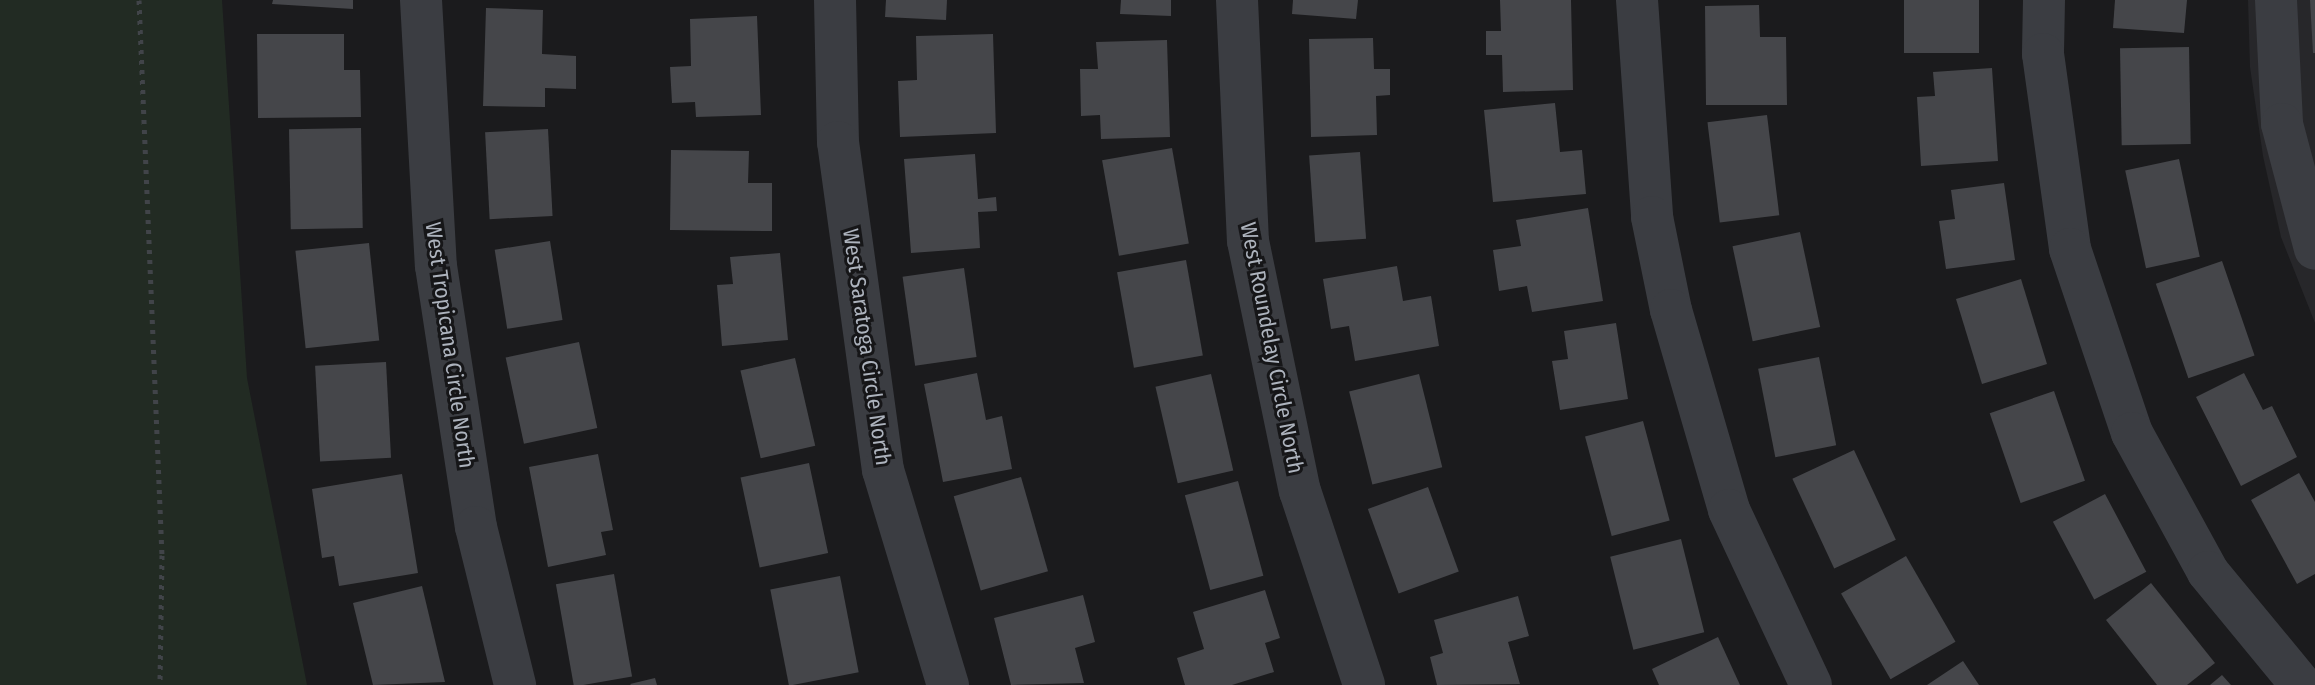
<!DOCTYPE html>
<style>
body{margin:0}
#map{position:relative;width:2315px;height:685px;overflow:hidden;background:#1b1b1d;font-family:"Fira Sans Condensed",sans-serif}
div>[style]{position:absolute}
.built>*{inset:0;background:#27272a}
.green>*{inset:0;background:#222b23}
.building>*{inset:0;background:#45464a;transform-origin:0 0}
.path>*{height:5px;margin-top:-2.5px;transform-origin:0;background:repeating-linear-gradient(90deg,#414449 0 4px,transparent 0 10px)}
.minor>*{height:42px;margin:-21px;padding:0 21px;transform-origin:21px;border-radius:21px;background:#3b3d42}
span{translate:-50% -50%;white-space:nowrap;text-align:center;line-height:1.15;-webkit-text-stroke:6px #161618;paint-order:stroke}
.street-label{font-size:22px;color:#adb3bd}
</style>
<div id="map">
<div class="built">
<i style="clip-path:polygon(2248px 0,2315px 0,2315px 323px,2281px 237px,2263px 156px,2250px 67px)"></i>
</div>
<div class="green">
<i style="clip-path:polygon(0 0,222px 0,247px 378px,307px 685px,0 685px)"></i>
</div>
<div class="building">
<i style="clip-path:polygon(273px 0,353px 0,353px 9px,272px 4px)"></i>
<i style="clip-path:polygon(886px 0,947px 0,946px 20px,885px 17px)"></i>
<i style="clip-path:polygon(1121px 0,1171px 0,1171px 16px,1120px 14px)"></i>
<i style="clip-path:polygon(1293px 0,1358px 0,1356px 19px,1292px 14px)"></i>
<i style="clip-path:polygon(1500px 0,1571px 0,1573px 90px,1503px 92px,1502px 55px,1486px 55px,1486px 31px,1501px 31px)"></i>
<i style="left:1904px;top:0;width:75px;height:53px"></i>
<i style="clip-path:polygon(2115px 0,2187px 0,2184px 33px,2113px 28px)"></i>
<i style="clip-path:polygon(2310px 0,2315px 0,2315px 53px,2313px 53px)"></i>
<i style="clip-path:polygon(1759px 5px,1760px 37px,1786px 37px,1787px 105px,1706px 105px,1705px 6px)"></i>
<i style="clip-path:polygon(486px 8px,543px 10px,542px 54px,576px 56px,576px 89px,545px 88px,545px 107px,483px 106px)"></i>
<i style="clip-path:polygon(757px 16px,761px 115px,696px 117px,695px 102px,672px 103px,670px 67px,691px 66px,690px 19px)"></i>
<i style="clip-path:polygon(257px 34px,344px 34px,344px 70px,360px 70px,361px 117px,258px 118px)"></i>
<i style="clip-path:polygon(993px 34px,996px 133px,900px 137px,898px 81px,917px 80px,916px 36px)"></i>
<i style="clip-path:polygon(1373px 38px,1374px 69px,1390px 69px,1390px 95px,1376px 96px,1377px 135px,1311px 137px,1309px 39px)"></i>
<i style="clip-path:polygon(1167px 40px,1170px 137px,1101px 139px,1100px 115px,1081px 116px,1080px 69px,1098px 69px,1096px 42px)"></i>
<i style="left:2189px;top:47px;width:97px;height:69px;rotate:89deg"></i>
<i style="clip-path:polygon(1992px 68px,1998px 161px,1921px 166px,1917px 97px,1935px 96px,1933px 72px)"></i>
<i style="clip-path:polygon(1555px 103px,1560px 152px,1582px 150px,1586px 194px,1493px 202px,1484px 110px)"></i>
<i style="left:1767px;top:115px;width:101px;height:60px;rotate:83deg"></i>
<i style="left:361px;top:128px;width:100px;height:72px;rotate:89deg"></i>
<i style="left:548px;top:129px;width:87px;height:63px;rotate:87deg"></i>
<i style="left:1172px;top:148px;width:97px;height:71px;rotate:80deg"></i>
<i style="clip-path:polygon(671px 150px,749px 151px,748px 183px,772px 183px,772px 231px,670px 230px)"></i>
<i style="left:1360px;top:152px;width:87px;height:51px;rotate:86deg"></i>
<i style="clip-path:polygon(975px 154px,978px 199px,996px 197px,997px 211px,978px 212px,980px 248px,911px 253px,904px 159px)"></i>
<i style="left:2179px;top:159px;width:100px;height:55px;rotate:78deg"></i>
<i style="clip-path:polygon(2004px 183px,2015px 260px,1946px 269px,1939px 221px,1955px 219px,1951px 190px)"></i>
<i style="clip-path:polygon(1588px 208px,1603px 301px,1532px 312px,1527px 286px,1499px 291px,1493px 250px,1521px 246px,1516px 220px)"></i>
<i style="left:1800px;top:232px;width:97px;height:69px;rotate:78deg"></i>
<i style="left:550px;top:241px;width:80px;height:56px;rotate:81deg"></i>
<i style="left:369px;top:243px;width:98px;height:74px;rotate:84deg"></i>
<i style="clip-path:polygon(780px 253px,788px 340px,722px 346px,717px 285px,733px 284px,730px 257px)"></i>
<i style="left:1186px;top:260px;width:97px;height:70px;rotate:80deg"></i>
<i style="left:2222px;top:261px;width:100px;height:70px;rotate:71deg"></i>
<i style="clip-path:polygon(1397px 266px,1403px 301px,1431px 296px,1439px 346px,1355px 361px,1349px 326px,1331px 329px,1323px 279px)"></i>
<i style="left:964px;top:268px;width:90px;height:62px;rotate:82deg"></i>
<i style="left:2021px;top:279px;width:89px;height:68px;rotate:73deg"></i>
<i style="clip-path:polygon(1616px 323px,1628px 399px,1560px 410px,1552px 361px,1568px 359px,1564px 331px)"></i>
<i style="left:579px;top:342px;width:88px;height:75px;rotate:78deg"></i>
<i style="left:1819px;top:357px;width:90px;height:62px;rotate:79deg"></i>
<i style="left:795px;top:358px;width:90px;height:56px;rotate:77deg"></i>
<i style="left:386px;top:362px;width:96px;height:71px;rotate:87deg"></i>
<i style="clip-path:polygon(977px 373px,986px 420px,1002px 416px,1012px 469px,943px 482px,924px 384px)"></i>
<i style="clip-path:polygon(2244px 373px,2263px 410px,2272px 406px,2297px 457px,2241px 486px,2196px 397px)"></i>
<i style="left:1211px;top:374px;width:99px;height:57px;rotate:77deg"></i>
<i style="left:1419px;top:374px;width:96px;height:72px;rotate:76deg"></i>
<i style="left:2054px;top:391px;width:95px;height:68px;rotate:71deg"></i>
<i style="left:1643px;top:421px;width:103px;height:60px;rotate:75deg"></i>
<i style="left:1854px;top:450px;width:99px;height:68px;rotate:65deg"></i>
<i style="clip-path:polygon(598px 454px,613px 530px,601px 532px,606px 555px,548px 567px,529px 467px)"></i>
<i style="left:809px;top:463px;width:92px;height:70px;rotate:78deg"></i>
<i style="clip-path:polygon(2299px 473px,2315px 502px,2315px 574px,2297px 584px,2251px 500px)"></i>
<i style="clip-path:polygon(402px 474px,418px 573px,339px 586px,334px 556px,322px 558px,312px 489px)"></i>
<i style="left:1021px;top:477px;width:98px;height:70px;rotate:74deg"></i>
<i style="left:1238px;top:481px;width:98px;height:55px;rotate:75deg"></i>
<i style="left:1428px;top:487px;width:90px;height:64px;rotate:70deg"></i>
<i style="left:2105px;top:494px;width:88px;height:59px;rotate:62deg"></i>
<i style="left:1681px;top:539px;width:96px;height:73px;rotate:76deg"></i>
<i style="left:1906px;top:556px;width:99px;height:75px;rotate:60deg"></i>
<i style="left:614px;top:574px;width:104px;height:59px;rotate:80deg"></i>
<i style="left:840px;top:576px;width:98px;height:71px;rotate:79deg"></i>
<i style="clip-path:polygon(2151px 583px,2215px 663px,2187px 685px,2157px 685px,2106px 620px)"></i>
<i style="clip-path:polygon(422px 586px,445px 682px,373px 685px,353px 603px)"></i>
<i style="clip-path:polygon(1265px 590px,1280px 638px,1265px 643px,1274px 672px,1232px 685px,1185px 685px,1177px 658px,1204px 649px,1193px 612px)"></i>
<i style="clip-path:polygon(1083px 595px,1095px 642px,1075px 648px,1084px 683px,1011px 685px,994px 618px)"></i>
<i style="clip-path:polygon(1518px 596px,1529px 636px,1508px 642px,1520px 684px,1437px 685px,1430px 657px,1443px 653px,1434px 620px)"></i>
<i style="clip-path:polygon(1718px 637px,1740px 685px,1659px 685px,1652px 669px)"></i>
<i style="clip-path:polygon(1963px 661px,1979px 685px,1927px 685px)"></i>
<i style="clip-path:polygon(2222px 675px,2231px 685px,2210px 685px)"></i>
<i style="clip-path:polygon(655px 678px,657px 685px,631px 685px,630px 684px)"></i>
</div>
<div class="path">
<i style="left:139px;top:0;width:555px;rotate:87.63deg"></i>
<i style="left:162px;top:555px;width:130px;rotate:90.9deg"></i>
</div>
<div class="minor">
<i style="left:421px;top:0;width:266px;rotate:86.8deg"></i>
<i style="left:436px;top:266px;width:264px;rotate:81.3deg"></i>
<i style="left:476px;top:527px;width:163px;rotate:76.1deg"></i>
<i style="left:835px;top:0;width:142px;rotate:88.8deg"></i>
<i style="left:838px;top:142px;width:331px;rotate:82.2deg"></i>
<i style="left:883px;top:470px;width:225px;rotate:73.2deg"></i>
<i style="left:1237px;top:0;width:241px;rotate:87.4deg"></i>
<i style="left:1248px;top:241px;width:255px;rotate:78.3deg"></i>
<i style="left:1300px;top:491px;width:204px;rotate:71.7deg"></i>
<i style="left:1637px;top:0;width:218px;rotate:86deg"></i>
<i style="left:1652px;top:217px;width:95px;rotate:78.5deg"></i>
<i style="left:1671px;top:310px;width:208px;rotate:73.8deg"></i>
<i style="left:1729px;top:510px;width:193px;rotate:64.9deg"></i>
<i style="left:2044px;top:0;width:54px;rotate:91.1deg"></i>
<i style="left:2043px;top:54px;width:197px;rotate:82.1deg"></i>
<i style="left:2070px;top:249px;width:194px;rotate:71.4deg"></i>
<i style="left:2132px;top:433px;width:158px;rotate:61.3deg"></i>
<i style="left:2208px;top:572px;width:146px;rotate:50.5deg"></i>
<i style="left:2276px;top:0;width:124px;rotate:87.2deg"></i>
<i style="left:2282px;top:124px;width:129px;rotate:75.2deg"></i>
</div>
<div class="street-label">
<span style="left:450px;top:345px;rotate:82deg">West Tropicana Circle North</span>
<span style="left:867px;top:347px;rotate:82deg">West Saratoga Circle North</span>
<span style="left:1272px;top:348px;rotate:79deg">West Roundelay Circle North</span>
</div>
</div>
